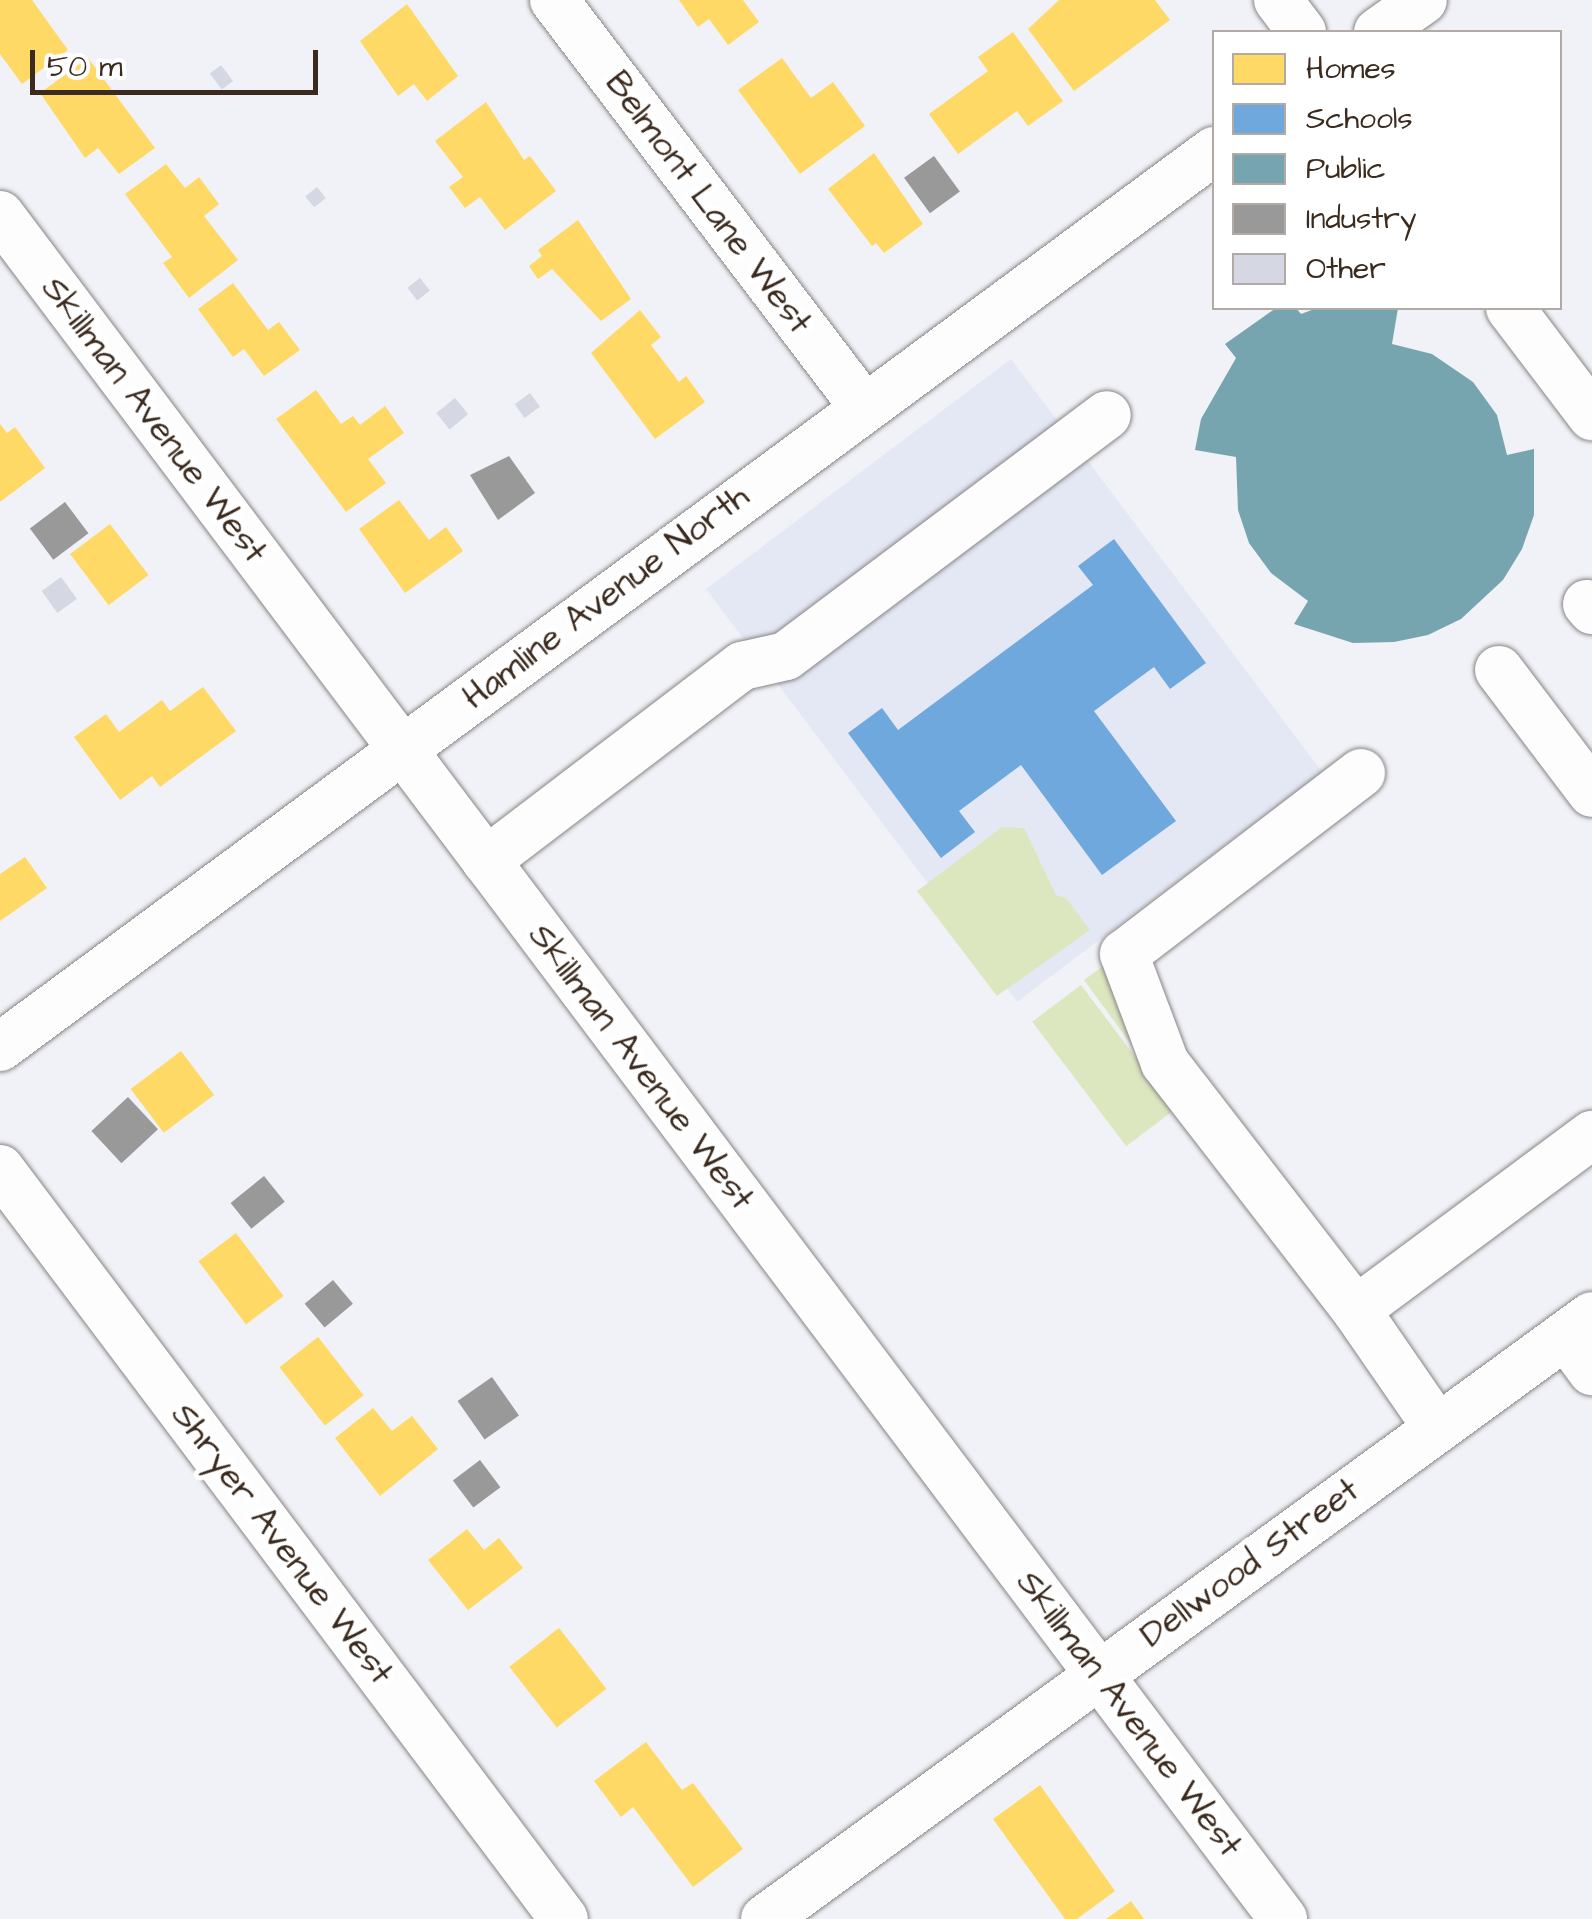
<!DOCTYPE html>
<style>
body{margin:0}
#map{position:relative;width:1592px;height:1919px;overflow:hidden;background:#f1f2f7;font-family:"Architects Daughter",sans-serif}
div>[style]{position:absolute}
.built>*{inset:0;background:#e4e8f5;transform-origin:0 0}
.green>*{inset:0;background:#dce7c0;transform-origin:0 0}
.homes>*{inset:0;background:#ffd966;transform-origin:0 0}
.schools>*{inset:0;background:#6fa8dc}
.public>*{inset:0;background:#76a5af}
.industry>*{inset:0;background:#999;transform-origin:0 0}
.building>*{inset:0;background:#d5d8e3;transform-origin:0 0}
.roads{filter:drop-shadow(0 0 2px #888585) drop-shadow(0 0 2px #888585)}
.minor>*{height:48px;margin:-24px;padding:0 24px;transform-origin:24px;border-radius:24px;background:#fdfdfe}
span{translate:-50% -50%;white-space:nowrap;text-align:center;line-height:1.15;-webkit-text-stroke:10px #fff;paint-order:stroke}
.street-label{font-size:35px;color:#3b2a1e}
.legend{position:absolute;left:1212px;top:30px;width:350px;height:280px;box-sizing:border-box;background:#fff;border:2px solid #b1aaa5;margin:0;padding:12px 18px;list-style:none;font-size:30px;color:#3b2a1e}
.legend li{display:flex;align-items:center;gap:20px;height:50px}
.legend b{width:50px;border:2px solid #b1aaa5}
.scale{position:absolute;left:30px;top:50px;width:288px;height:45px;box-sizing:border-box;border:5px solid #3b2a1e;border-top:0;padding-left:12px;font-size:30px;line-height:35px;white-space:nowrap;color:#3b2a1e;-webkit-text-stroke:8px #fff;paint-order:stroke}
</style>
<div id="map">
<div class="built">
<i style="left:1011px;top:359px;width:517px;height:382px;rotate:53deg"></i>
</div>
<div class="green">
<i style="clip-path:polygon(1002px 827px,1024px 828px,1056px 895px,1066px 898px,1090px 930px,997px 996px,917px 891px)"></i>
<i style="clip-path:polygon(1111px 960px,1186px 1119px,1084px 980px)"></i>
<i style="left:1081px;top:985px;width:156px;height:61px;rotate:53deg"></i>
</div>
<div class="homes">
<i style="clip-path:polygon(0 0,32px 0,68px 50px,22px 84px,0 54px)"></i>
<i style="clip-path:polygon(679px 0,743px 0,759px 22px,728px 45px,709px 19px,698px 27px)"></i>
<i style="clip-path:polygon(1059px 0,1155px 0,1170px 20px,1074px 91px,1028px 29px)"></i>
<i style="clip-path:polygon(407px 4px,458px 76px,427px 101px,414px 84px,398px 96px,360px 41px)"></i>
<i style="clip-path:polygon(1013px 32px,1063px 101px,1028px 126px,1017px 111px,958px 154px,929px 114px,988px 71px,978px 57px)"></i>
<i style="clip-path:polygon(88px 58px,155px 148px,119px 174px,98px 148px,85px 158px,40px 93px)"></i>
<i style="clip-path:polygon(782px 58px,811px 98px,833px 82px,865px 126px,800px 174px,738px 90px)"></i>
<i style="clip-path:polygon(486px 102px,524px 160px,530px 156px,556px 191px,505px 230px,480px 197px,465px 208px,449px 187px,463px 177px,435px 141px)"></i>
<i style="clip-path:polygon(874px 153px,923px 224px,884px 253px,876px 243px,872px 246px,828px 189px)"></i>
<i style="clip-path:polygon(166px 164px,185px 188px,199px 177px,219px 204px,204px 216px,238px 260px,189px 298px,163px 263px,172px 257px,125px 194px)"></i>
<i style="clip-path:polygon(578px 220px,631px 299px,601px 321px,552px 269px,538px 279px,529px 266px,542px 256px,538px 250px)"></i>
<i style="clip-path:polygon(233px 283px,268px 330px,279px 322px,300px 350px,264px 376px,244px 349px,233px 357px,198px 309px)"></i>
<i style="clip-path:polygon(640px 310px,661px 337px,651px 345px,679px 382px,686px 376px,705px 402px,655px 439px,591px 353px)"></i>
<i style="clip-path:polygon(316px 390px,341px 424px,353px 416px,360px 425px,385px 406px,404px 433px,368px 459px,386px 483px,346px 512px,276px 419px)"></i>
<i style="clip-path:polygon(0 424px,7px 433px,15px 427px,45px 468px,0 502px)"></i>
<i style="clip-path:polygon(399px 500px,429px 540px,446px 527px,463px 551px,405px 593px,359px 529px)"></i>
<i style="left:110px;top:524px;width:64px;height:50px;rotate:53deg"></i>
<i style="clip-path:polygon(203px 687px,236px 731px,160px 787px,152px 776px,120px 800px,74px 737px,106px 714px,119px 732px,162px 700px,170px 711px)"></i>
<i style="clip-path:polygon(25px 857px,47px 888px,0 921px,0 874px)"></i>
<i style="left:181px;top:1051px;width:55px;height:63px;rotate:53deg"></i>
<i style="left:236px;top:1233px;width:79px;height:47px;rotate:53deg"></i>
<i style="left:318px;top:1337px;width:74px;height:49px;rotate:52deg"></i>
<i style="clip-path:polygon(373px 1408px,392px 1431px,412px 1416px,438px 1449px,380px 1496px,335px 1438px)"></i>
<i style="clip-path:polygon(467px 1529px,484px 1550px,499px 1538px,523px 1568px,468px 1610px,428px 1560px)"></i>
<i style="left:559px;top:1628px;width:77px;height:63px;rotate:52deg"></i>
<i style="clip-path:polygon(646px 1742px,682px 1790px,693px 1783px,743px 1849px,693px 1887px,633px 1807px,621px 1817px,594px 1781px)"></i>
<i style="clip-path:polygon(1040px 1785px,1115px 1891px,1077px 1919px,1065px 1919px,993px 1819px)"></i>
<i style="clip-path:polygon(1131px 1901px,1144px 1919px,1106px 1919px)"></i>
</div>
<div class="schools">
<i style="clip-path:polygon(1114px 539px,1206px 663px,1170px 689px,1154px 667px,1094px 711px,1176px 821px,1102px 875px,1021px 765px,959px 811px,975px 832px,941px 858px,848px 733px,882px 708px,898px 730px,1093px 585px,1078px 566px)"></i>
</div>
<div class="public">
<i style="clip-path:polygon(1276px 308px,1296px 308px,1301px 314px,1317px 308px,1398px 308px,1392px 344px,1432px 354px,1473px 382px,1497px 415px,1507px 455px,1534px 449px,1534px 515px,1522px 549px,1503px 580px,1461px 619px,1428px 635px,1394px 642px,1353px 643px,1294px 624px,1308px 601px,1271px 573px,1249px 543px,1238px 510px,1236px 457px,1195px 450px,1201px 419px,1236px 358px,1225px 344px)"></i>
</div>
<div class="industry">
<i style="left:934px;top:156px;width:44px;height:37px;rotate:54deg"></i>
<i style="clip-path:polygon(509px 456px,535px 493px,498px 520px,470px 475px)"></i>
<i style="left:65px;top:502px;width:39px;height:44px;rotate:53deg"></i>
<i style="left:128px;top:1097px;width:44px;height:50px;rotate:47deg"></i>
<i style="left:264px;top:1176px;width:33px;height:43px;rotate:51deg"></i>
<i style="left:333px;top:1280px;width:31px;height:37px;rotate:50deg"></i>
<i style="left:492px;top:1377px;width:47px;height:42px;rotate:55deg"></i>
<i style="left:480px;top:1460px;width:34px;height:34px;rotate:53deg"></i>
</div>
<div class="building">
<i style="left:221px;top:65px;width:20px;height:14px;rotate:53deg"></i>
<i style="left:317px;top:187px;width:14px;height:15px;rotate:51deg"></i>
<i style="left:420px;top:278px;width:16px;height:16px;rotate:52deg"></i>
<i style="left:530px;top:393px;width:17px;height:19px;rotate:54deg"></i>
<i style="left:455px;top:398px;width:21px;height:24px;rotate:51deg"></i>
<i style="left:61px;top:577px;width:27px;height:24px;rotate:54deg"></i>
</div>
<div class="roads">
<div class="minor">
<i style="left:554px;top:0;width:510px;rotate:52.73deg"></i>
<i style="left:1278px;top:0;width:40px;rotate:53deg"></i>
<i style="left:1378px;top:32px;width:55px;rotate:-35.4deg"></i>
<i style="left:0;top:215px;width:2133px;rotate:53.02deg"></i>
<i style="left:1510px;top:308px;width:136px;rotate:52.8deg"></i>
<i style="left:1587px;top:604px;width:8px;rotate:50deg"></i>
<i style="left:1499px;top:670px;width:154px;rotate:52.9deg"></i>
<i style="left:1361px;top:773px;width:298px;rotate:142.6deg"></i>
<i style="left:1124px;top:954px;width:116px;rotate:69.4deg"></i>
<i style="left:1165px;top:1063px;width:312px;rotate:52.3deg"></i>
<i style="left:1356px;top:1310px;width:141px;rotate:55.4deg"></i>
<i style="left:486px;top:861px;width:322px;rotate:-37.3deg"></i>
<i style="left:742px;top:666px;width:45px;rotate:-12.8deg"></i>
<i style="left:786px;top:656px;width:401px;rotate:-36.9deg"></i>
<i style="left:0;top:1047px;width:1509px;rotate:-36.43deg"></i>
<i style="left:0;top:1169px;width:938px;rotate:53.06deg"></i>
<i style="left:1356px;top:1310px;width:294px;rotate:-36.6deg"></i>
<i style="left:1566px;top:1336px;width:44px;rotate:53.4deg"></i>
<i style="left:765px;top:1919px;width:1023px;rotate:-36.1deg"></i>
</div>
</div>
<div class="street-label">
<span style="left:708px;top:203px;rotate:53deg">Belmont Lane West</span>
<span style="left:154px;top:420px;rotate:53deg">Skillman Avenue West</span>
<span style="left:606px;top:597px;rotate:-37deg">Hamline Avenue North</span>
<span style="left:641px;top:1067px;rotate:53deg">Skillman Avenue West</span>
<span style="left:282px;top:1544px;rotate:53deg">Shryer Avenue West</span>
<span style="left:1250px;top:1563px;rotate:-36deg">Dellwood Street</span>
<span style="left:1129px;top:1714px;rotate:53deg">Skillman Avenue West</span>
</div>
<ul class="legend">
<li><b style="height:28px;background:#ffd966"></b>Homes</li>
<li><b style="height:28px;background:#6fa8dc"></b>Schools</li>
<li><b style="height:28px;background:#76a5af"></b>Public</li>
<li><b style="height:28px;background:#999"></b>Industry</li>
<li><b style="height:28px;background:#d5d8e3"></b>Other</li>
</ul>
<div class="scale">50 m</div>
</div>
